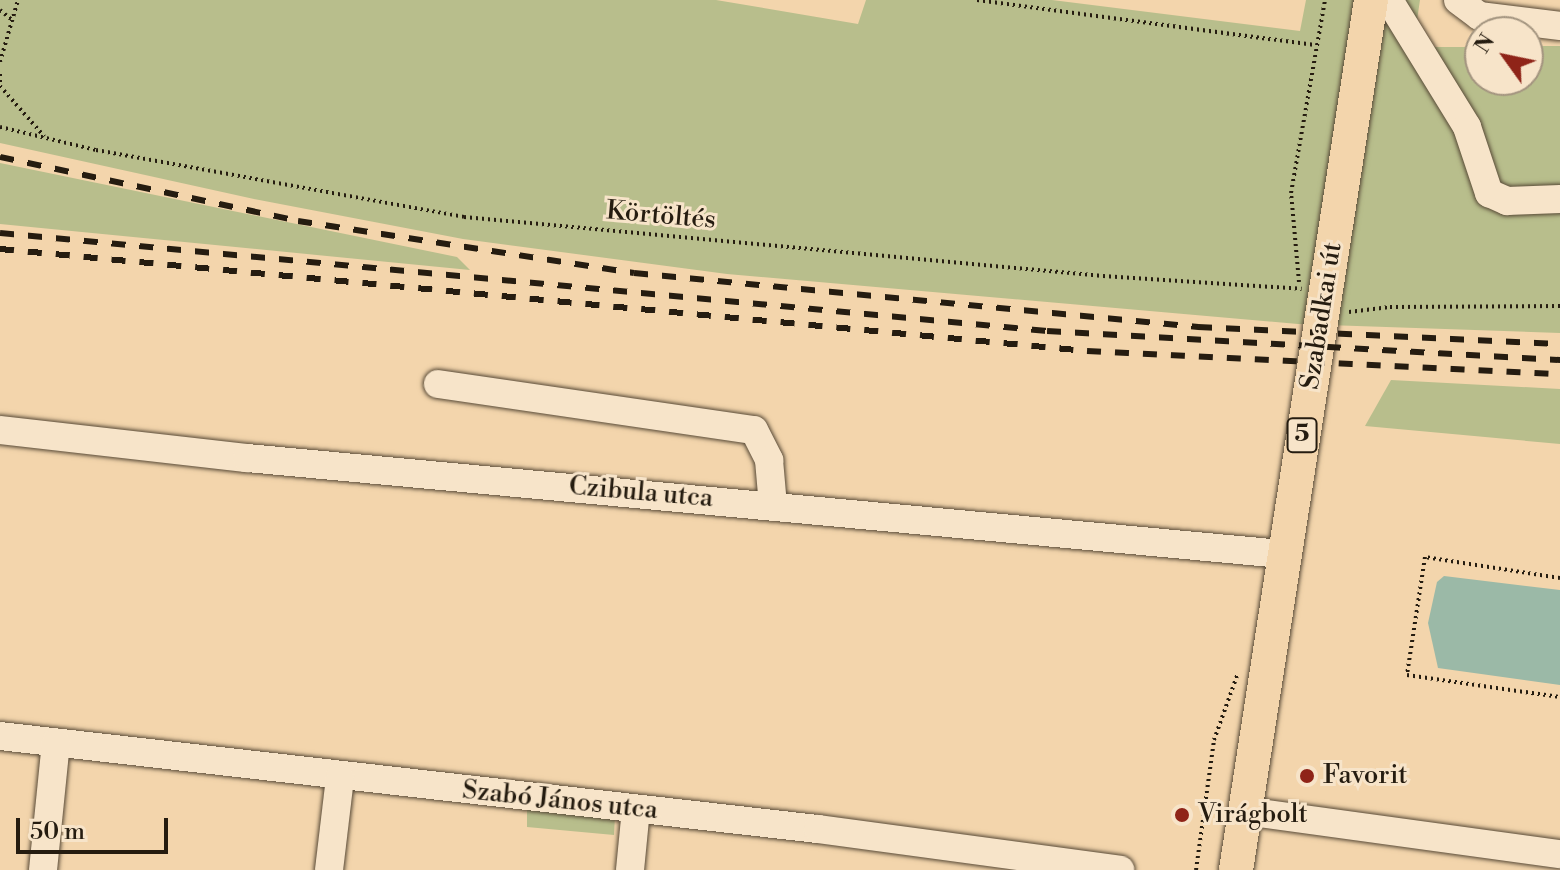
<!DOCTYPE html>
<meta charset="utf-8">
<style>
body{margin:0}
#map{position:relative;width:1560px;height:870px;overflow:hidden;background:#f3d5ac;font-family:"Libre Bodoni",serif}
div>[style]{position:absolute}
.green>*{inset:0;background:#b8be8c}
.water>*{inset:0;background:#9bb9a7}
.path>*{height:4px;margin-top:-2px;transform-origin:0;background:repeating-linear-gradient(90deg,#251c10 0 2px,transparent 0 6px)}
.roads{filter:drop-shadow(0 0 2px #584a37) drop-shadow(0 0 2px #584a37)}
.minor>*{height:28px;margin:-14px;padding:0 14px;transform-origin:14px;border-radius:14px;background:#f7e4c9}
.major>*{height:34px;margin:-17px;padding:0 17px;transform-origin:17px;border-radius:17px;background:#f3d5ac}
.rail>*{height:6px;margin-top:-3px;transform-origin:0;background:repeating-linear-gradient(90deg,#251c10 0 14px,transparent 0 28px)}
.dots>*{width:22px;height:22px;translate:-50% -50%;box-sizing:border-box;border:4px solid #f7e4c9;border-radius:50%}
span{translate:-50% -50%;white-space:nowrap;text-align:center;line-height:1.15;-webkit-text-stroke:6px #f7e4c9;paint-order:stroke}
.shield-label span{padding:2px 6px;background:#f7e4c9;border:2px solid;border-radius:6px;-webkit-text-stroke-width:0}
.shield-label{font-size:24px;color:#251c10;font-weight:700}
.street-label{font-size:26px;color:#251c10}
.poi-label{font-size:26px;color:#251c10}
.left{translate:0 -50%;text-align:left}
.north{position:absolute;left:1464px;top:16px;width:80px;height:80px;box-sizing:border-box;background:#f7e4c9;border:2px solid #a3947f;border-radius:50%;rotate:303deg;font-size:22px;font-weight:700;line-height:32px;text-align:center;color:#251c10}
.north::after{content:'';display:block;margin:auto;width:28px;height:36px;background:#8f2418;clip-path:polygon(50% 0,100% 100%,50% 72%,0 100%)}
.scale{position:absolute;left:16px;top:818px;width:152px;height:36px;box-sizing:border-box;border:4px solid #251c10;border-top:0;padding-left:10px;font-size:24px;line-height:28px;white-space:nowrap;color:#251c10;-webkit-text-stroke:6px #f7e4c9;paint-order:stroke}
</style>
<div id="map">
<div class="green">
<i style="clip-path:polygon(0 0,716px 0,858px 24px,866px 0,1052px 0,1300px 31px,1306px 0,1420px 0,1413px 47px,1480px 47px,1480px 80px,1528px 80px,1528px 46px,1560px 46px,1560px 333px,1298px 324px,727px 274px,463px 239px,254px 199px,0 143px)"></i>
<i style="clip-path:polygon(0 163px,457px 257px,470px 270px,0 224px)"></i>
<i style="clip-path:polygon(1391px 380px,1560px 389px,1560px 444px,1365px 426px)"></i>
<i style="clip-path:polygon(527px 803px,615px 815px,614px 835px,527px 827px)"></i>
</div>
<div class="water">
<i style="clip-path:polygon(1444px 576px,1560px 590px,1560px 685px,1438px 668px,1428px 623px,1437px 582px)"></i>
</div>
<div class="path">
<i style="left:977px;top:0;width:341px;rotate:7.6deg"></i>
<i style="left:0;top:10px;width:16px;rotate:40deg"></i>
<i style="left:0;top:62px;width:65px;rotate:-73.8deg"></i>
<i style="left:0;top:74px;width:12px;rotate:90deg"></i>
<i style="left:0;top:86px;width:67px;rotate:48.7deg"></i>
<i style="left:0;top:127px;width:99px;rotate:13.5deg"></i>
<i style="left:96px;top:150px;width:374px;rotate:10.3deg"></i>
<i style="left:464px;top:217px;width:642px;rotate:5.28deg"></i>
<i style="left:1103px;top:276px;width:199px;rotate:3.7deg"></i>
<i style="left:1299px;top:282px;width:89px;rotate:-95.1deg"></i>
<i style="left:1291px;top:193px;width:196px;rotate:-80deg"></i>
<i style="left:1349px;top:312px;width:41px;rotate:-7deg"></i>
<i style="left:1390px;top:307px;width:170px;rotate:-0.3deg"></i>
<i style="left:1560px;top:578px;width:137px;rotate:-171.2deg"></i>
<i style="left:1425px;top:557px;width:119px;rotate:98.7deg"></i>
<i style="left:1407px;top:675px;width:155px;rotate:8.2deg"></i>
<i style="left:1196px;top:870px;width:131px;rotate:-82.1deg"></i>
<i style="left:1214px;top:740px;width:71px;rotate:-70.3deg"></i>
</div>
<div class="roads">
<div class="minor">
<i style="left:1389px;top:0;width:149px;rotate:58.4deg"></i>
<i style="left:1467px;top:127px;width:70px;rotate:71.6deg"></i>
<i style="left:1489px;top:193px;width:20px;rotate:24deg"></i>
<i style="left:1507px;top:201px;width:53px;rotate:-2.2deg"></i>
<i style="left:1458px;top:0;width:26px;rotate:37deg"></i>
<i style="left:1479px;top:16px;width:82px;rotate:7deg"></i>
<i style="left:438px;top:384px;width:319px;rotate:8.3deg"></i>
<i style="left:754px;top:430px;width:34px;rotate:63deg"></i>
<i style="left:769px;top:460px;width:46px;rotate:85deg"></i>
<i style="left:0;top:430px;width:249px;rotate:6.5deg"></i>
<i style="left:247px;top:458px;width:1039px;rotate:5.3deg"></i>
<i style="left:0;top:736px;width:823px;rotate:6.49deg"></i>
<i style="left:818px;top:829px;width:305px;rotate:7.7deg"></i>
<i style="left:1245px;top:811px;width:318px;rotate:7.8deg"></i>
<i style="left:43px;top:870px;width:128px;rotate:-84.2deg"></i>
<i style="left:329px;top:870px;width:93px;rotate:-83.2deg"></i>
<i style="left:630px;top:870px;width:61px;rotate:-84.4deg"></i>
</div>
<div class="major">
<i style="left:1236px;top:870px;width:880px;rotate:-81.18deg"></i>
</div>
</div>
<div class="rail">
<i style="left:0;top:157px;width:305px;rotate:12.1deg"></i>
<i style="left:298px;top:221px;width:340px;rotate:8.8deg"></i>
<i style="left:634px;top:273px;width:567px;rotate:5.47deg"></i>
<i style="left:1198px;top:327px;width:362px;rotate:2.7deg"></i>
<i style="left:0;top:233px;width:1052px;rotate:5.35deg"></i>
<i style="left:1047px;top:331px;width:514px;rotate:3.24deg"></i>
<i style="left:0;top:249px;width:1092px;rotate:5.36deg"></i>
<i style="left:1087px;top:351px;width:474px;rotate:2.8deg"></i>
</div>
<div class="dots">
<i style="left:1307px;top:776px;background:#8f2418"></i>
<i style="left:1182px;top:815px;background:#8f2418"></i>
</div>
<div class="shield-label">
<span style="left:1302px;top:435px">5</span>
</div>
<div class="street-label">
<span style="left:661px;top:216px;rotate:5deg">Körtöltés</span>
<span style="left:1322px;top:316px;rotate:-81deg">Szabadkai út</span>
<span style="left:641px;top:493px;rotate:5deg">Czibula utca</span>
<span style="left:560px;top:801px;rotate:6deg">Szabó János utca</span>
</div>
<div class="poi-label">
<span class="left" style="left:1323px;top:776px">Favorit</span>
<span class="left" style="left:1198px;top:815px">Virágbolt</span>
</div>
<div class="north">N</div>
<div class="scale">50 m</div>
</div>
